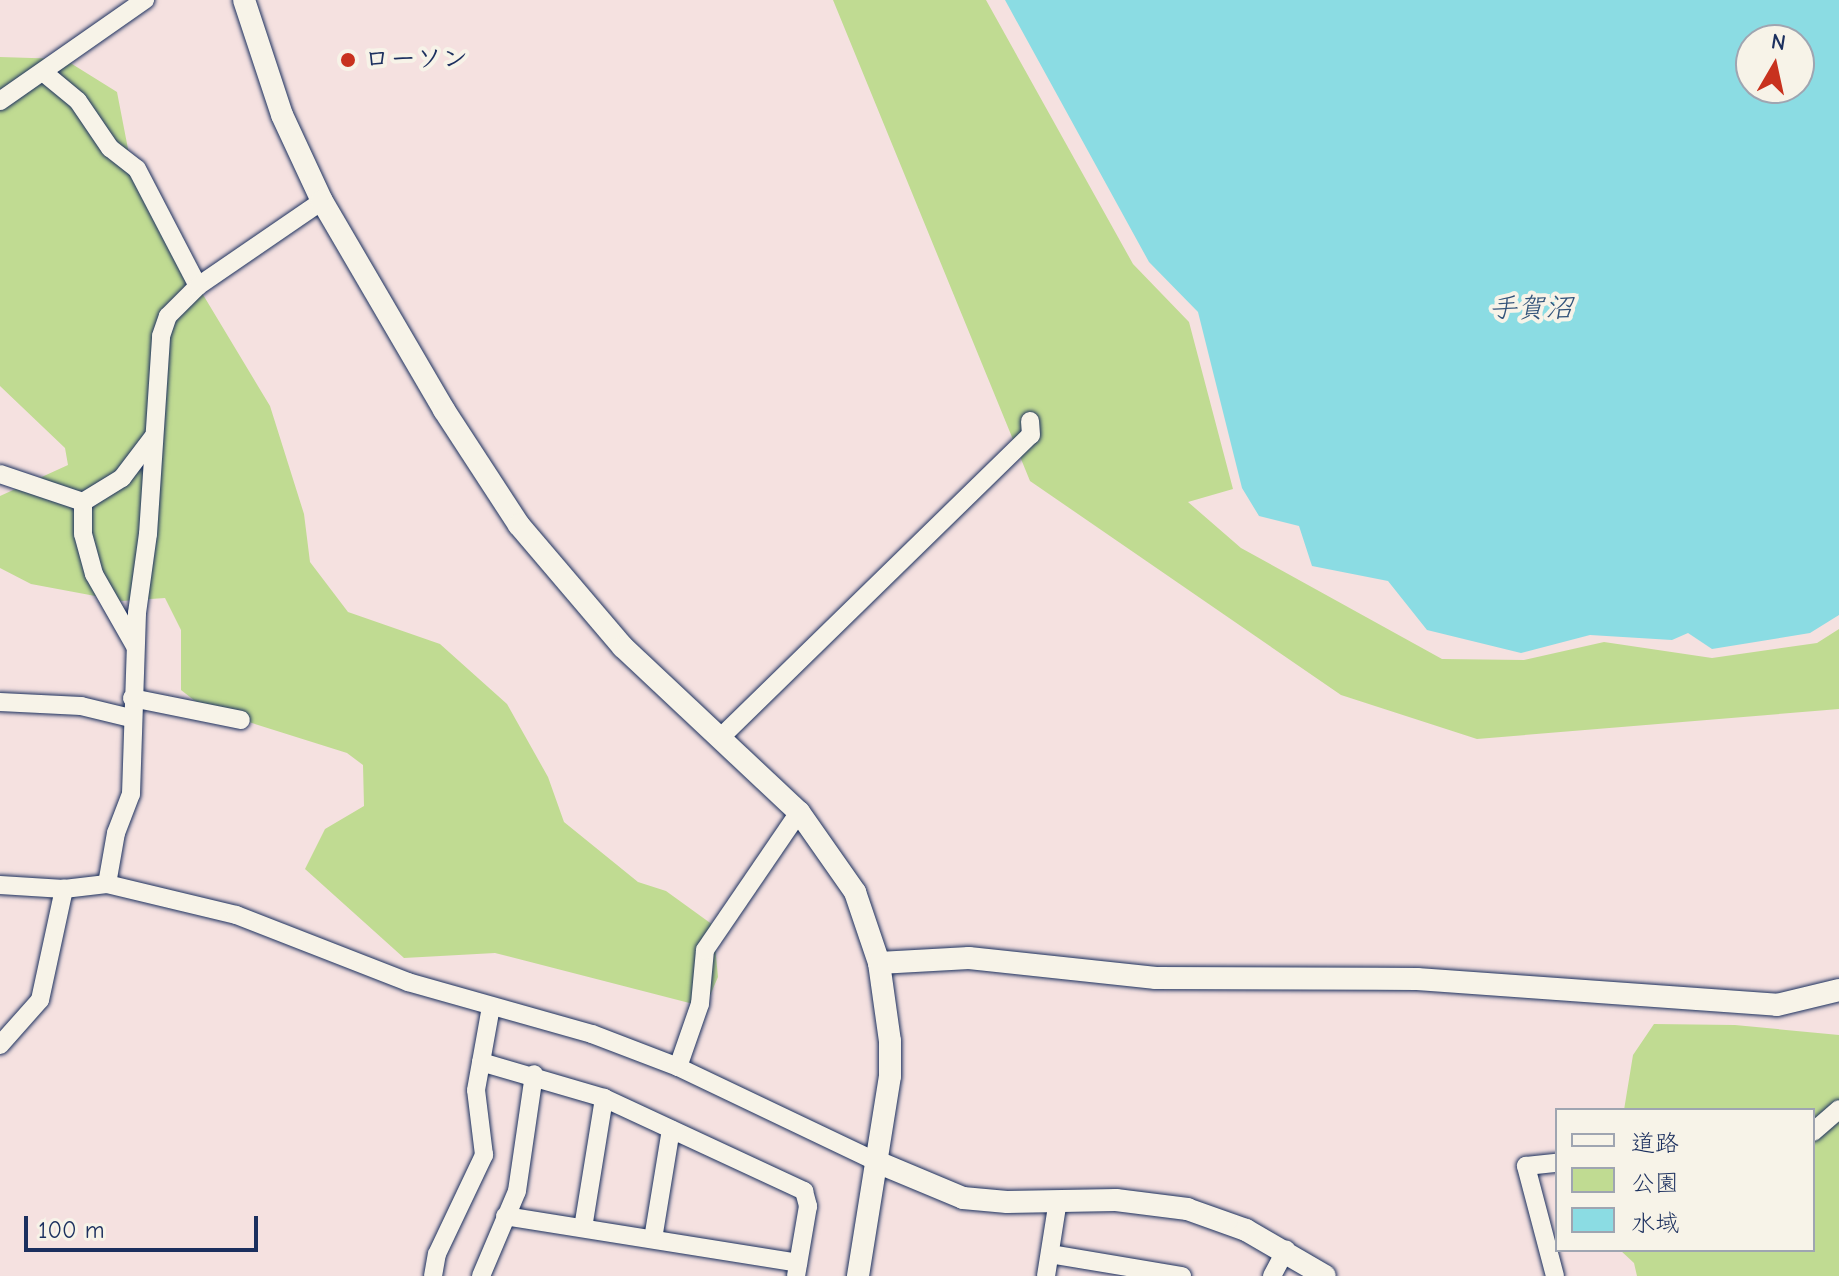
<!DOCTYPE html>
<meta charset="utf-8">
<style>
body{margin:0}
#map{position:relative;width:1839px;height:1276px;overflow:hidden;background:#f5e1e0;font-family:"Comic Neue","Klee One",sans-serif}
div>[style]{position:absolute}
.green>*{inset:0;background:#c0db92}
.water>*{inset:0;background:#8bdce3}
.roads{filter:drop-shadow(0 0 2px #1b2f5e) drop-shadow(0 0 2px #1b2f5e)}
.minor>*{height:18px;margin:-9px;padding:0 9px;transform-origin:9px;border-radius:9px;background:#f7f3e8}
.tertiary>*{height:22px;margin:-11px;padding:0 11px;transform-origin:11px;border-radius:11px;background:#f7f3e8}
.dots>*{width:22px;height:22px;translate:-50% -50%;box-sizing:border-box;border:4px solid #f7f3e8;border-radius:50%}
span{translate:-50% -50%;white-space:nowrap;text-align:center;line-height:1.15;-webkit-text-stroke:8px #f7f3e8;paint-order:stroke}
.poi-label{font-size:26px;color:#1b2f5e;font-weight:700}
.left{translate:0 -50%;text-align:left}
.water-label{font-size:28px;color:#315279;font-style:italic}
.legend{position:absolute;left:1555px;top:1108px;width:260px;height:144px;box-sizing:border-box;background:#f7f3e8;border:2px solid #9fa5b1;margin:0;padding:10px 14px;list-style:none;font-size:24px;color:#1b2f5e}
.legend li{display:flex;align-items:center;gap:16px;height:40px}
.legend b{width:40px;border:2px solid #9fa5b1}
.north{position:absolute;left:1735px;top:24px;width:80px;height:80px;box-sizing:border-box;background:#f7f3e8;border:2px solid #9fa5b1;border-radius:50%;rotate:9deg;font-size:22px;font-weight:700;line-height:32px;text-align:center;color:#1b2f5e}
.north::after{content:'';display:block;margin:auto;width:28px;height:36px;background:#c8321e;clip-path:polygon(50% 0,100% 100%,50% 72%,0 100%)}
.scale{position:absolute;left:24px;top:1216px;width:234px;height:36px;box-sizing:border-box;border:4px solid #1b2f5e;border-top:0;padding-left:10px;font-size:24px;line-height:28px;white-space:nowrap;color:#1b2f5e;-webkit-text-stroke:6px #f7f3e8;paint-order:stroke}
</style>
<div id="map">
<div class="green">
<i style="clip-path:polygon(833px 0,986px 0,1133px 264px,1189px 322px,1233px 489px,1188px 502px,1241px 548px,1442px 659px,1524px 660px,1604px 642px,1712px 658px,1817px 643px,1839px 629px,1839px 709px,1477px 739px,1341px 695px,1030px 481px)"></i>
<i style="clip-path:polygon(0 57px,64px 59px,117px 92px,134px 180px,270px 406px,304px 514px,310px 562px,348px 612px,440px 644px,507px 704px,548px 777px,564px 822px,638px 882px,666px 891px,713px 925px,718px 977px,705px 1007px,495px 953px,404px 958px,305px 869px,325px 829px,364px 806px,363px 765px,347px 753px,204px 708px,181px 690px,181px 630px,165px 598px,122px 601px,31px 584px,0 568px,0 496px,68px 465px,65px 448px,0 386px)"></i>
<i style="clip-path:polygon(1654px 1024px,1735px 1025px,1839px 1035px,1839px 1276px,1637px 1276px,1634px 1263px,1620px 1250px,1813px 1250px,1813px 1110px,1624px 1110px,1633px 1055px)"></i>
</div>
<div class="water">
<i style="clip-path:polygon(evenodd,1005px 0,1839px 0,1839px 615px,1810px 633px,1712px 649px,1688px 633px,1672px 640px,1590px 635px,1521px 653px,1427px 630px,1388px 581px,1312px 566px,1299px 526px,1259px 516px,1242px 488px,1198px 312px,1149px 262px,1005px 0,1751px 40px,1799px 40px,1799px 88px,1751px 88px,1751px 40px)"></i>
</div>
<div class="roads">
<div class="minor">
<i style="left:43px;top:72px;width:45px;rotate:39.6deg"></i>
<i style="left:78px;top:101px;width:57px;rotate:55.8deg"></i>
<i style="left:110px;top:148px;width:34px;rotate:38deg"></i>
<i style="left:137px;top:169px;width:132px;rotate:62.5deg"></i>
<i style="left:0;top:101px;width:177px;rotate:-34.9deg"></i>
<i style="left:0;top:474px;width:88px;rotate:18.6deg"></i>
<i style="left:135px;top:646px;width:83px;rotate:-119.7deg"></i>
<i style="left:94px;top:574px;width:41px;rotate:-105.4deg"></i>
<i style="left:83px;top:534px;width:32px;rotate:-90deg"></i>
<i style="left:83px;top:502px;width:46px;rotate:-31.6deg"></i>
<i style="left:122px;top:478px;width:51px;rotate:-52.9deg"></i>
<i style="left:132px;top:698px;width:111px;rotate:11.4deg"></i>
<i style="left:0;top:702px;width:81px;rotate:2.8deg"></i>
<i style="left:81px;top:706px;width:51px;rotate:13.5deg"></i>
<i style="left:720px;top:738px;width:434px;rotate:-44.3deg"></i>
<i style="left:1031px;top:435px;width:14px;rotate:-94deg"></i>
<i style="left:107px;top:884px;width:52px;rotate:-80deg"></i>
<i style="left:116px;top:833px;width:42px;rotate:-69deg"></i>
<i style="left:131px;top:794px;width:181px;rotate:-88.1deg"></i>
<i style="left:137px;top:613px;width:80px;rotate:-82.1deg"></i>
<i style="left:148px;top:534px;width:198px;rotate:-86.2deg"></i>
<i style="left:161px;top:336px;width:21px;rotate:-71deg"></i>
<i style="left:168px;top:316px;width:42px;rotate:-45deg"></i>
<i style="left:198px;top:286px;width:150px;rotate:-34.4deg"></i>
<i style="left:0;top:885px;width:64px;rotate:3.6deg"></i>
<i style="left:64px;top:889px;width:43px;rotate:-6.6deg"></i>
<i style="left:107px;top:884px;width:133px;rotate:13.5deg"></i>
<i style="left:236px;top:915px;width:185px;rotate:21.3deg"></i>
<i style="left:408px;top:982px;width:191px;rotate:15.8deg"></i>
<i style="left:592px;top:1034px;width:92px;rotate:21deg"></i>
<i style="left:678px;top:1067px;width:221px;rotate:25.5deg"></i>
<i style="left:0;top:1045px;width:60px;rotate:-48.4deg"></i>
<i style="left:40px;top:1000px;width:114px;rotate:-77.8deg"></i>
<i style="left:481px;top:1062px;width:128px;rotate:16.3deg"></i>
<i style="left:604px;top:1098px;width:221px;rotate:24.9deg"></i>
<i style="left:804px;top:1191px;width:16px;rotate:75deg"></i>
<i style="left:808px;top:1206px;width:71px;rotate:99.7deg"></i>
<i style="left:678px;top:1067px;width:67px;rotate:-70.8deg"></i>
<i style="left:700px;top:1004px;width:54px;rotate:-84.7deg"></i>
<i style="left:705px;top:950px;width:167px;rotate:-55.7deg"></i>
<i style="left:1813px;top:1132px;width:35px;rotate:-41deg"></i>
<i style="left:505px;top:1216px;width:297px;rotate:9.1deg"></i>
<i style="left:583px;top:1228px;width:132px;rotate:-80.8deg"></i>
<i style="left:653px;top:1239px;width:111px;rotate:-80.7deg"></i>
<i style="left:1050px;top:1254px;width:134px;rotate:9.5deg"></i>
<i style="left:433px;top:1276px;width:22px;rotate:-80deg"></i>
<i style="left:437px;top:1254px;width:110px;rotate:-64.6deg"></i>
<i style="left:484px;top:1155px;width:65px;rotate:-97deg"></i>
<i style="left:476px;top:1090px;width:84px;rotate:-79.8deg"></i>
<i style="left:481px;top:1276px;width:92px;rotate:-67deg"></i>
<i style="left:517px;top:1191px;width:118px;rotate:-81.7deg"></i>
<i style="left:1046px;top:1276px;width:77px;rotate:-81deg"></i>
<i style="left:1272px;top:1276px;width:30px;rotate:-62deg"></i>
<i style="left:1555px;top:1276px;width:114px;rotate:-104.8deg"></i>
<i style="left:1526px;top:1166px;width:31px;rotate:-6deg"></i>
</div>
<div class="tertiary">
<i style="left:244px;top:0;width:121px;rotate:71.7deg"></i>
<i style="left:282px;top:115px;width:95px;rotate:65.1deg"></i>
<i style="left:322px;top:201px;width:242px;rotate:59.7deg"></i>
<i style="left:444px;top:410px;width:137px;rotate:56.9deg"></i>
<i style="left:519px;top:525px;width:160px;rotate:49.6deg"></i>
<i style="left:623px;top:647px;width:241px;rotate:43.2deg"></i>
<i style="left:799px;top:812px;width:98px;rotate:55deg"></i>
<i style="left:855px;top:892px;width:75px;rotate:71.3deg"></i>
<i style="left:879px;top:963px;width:79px;rotate:82deg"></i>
<i style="left:890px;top:1041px;width:35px;rotate:90deg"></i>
<i style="left:890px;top:1076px;width:203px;rotate:99.1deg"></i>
<i style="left:879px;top:963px;width:90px;rotate:-3.2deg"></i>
<i style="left:969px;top:958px;width:188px;rotate:6.1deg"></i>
<i style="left:1156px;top:978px;width:261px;rotate:0.2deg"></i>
<i style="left:1417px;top:979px;width:361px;rotate:4.1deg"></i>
<i style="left:1777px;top:1005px;width:64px;rotate:-13.6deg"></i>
<i style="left:877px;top:1162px;width:93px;rotate:22.7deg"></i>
<i style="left:963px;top:1198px;width:44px;rotate:5.2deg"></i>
<i style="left:1007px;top:1202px;width:109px;rotate:-1.1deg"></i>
<i style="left:1116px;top:1200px;width:72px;rotate:7.2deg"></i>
<i style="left:1187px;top:1209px;width:63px;rotate:19.6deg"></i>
<i style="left:1246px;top:1230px;width:91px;rotate:30.2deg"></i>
</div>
</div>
<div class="dots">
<i style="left:348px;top:60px;background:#c8321e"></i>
</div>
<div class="poi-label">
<span class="left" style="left:364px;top:60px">ローソン</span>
</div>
<div class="water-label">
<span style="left:1531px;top:308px">手賀沼</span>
</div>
<ul class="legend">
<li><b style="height:10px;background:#f7f3e8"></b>道路</li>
<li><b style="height:22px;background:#c0db92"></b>公園</li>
<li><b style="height:22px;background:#8bdce3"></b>水域</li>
</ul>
<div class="north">N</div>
<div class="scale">100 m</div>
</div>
